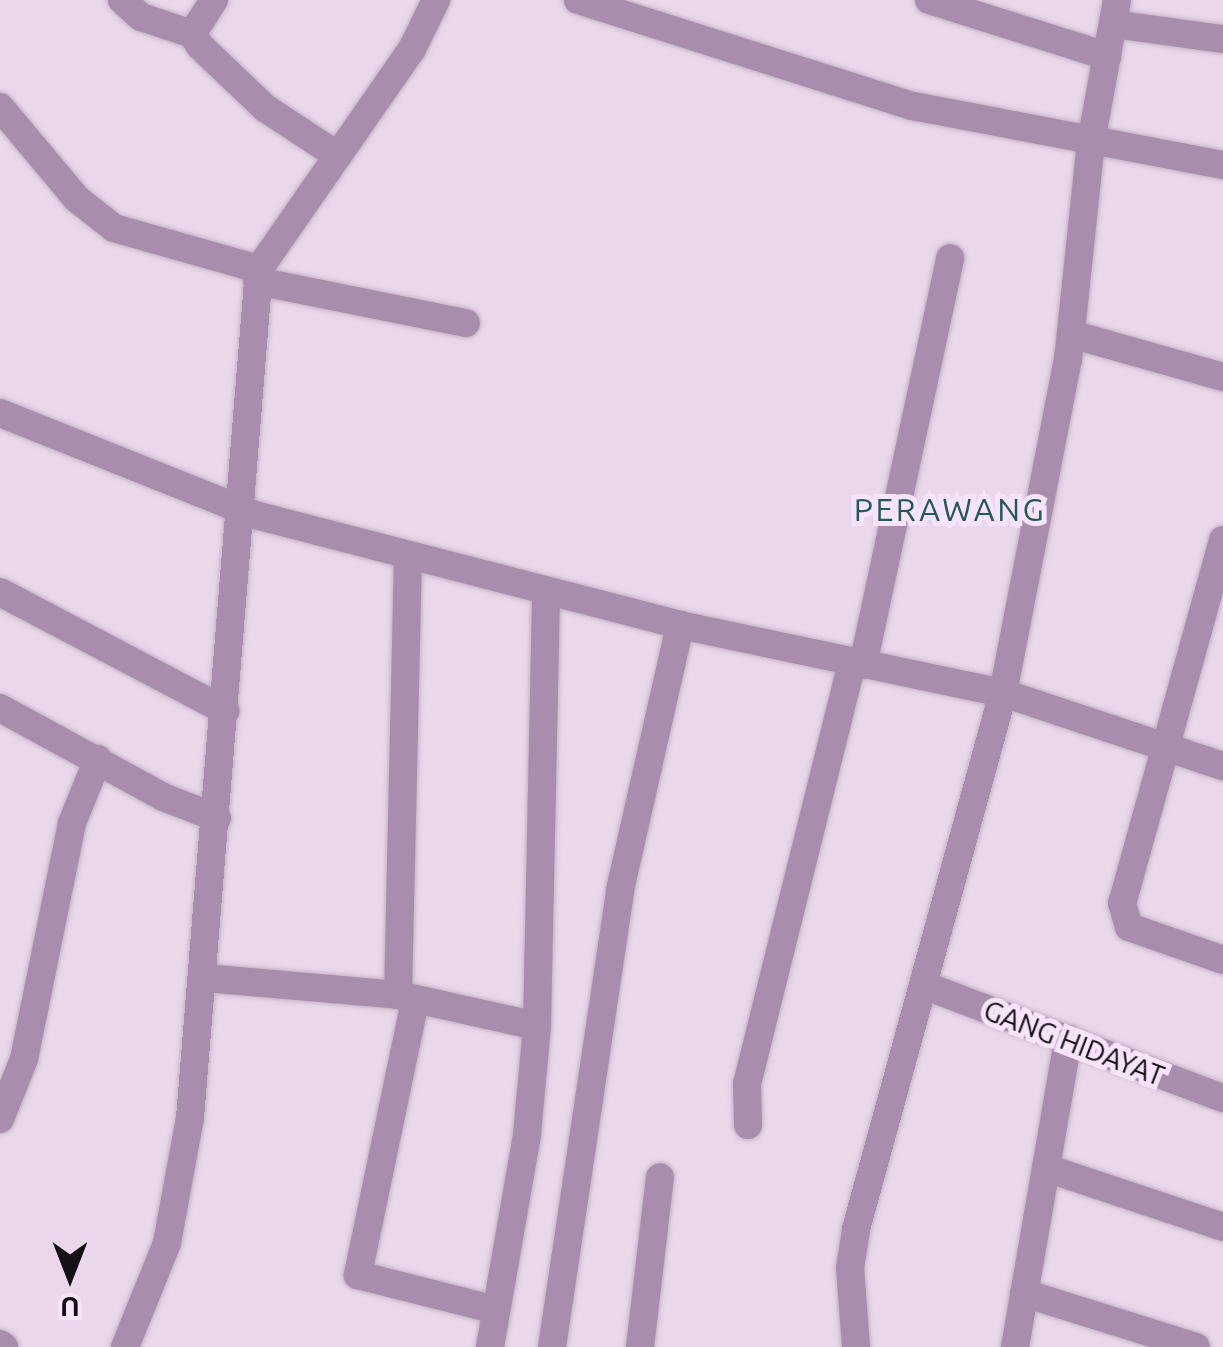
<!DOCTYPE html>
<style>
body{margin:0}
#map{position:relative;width:1223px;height:1347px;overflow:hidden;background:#ead7ec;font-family:Ubuntu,sans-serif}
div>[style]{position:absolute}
.roads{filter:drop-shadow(0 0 2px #c4b3c5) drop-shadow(0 0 2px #c4b3c5)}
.minor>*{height:28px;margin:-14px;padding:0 14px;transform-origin:14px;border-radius:14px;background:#a98dad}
span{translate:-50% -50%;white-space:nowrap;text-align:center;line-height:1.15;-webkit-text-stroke:10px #f7e4fa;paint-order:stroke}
.street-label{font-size:28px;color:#150f16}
.quarter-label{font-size:32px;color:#225b56;letter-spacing:2.5px}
.north{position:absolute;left:20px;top:1227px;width:100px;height:100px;-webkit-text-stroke:8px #f7e4fa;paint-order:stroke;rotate:180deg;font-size:28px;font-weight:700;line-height:40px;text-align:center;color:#150f16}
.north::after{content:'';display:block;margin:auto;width:35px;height:45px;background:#150f16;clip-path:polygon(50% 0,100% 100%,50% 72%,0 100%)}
</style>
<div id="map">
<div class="roads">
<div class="minor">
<i style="left:122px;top:0;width:25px;rotate:42deg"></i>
<i style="left:141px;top:17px;width:54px;rotate:18.4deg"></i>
<i style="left:214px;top:0;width:40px;rotate:122.9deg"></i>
<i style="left:192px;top:34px;width:14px;rotate:56deg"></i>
<i style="left:200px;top:46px;width:90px;rotate:43.6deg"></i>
<i style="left:265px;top:108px;width:87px;rotate:33.3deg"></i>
<i style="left:578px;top:0;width:351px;rotate:17.6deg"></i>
<i style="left:913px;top:106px;width:316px;rotate:10.8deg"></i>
<i style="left:929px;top:0;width:187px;rotate:17.5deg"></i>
<i style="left:1113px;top:24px;width:111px;rotate:7.8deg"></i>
<i style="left:0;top:107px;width:120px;rotate:50.1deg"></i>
<i style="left:77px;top:199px;width:47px;rotate:38.1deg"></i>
<i style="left:114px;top:228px;width:151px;rotate:15.8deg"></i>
<i style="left:257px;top:281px;width:213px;rotate:11.4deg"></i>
<i style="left:1071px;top:334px;width:158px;rotate:15.8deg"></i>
<i style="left:0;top:413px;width:275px;rotate:21.8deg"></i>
<i style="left:255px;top:515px;width:439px;rotate:14.5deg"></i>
<i style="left:680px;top:625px;width:330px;rotate:11.9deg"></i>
<i style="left:1003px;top:693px;width:232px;rotate:18.4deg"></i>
<i style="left:1223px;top:540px;width:377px;rotate:105.5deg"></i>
<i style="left:1122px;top:903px;width:25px;rotate:74deg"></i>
<i style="left:1129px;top:927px;width:100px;rotate:19.3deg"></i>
<i style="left:0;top:592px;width:255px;rotate:27.8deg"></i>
<i style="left:863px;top:665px;width:416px;rotate:-77.9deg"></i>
<i style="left:0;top:708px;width:186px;rotate:28.6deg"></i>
<i style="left:163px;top:797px;width:58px;rotate:21.3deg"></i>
<i style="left:205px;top:978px;width:194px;rotate:5deg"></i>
<i style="left:398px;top:995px;width:142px;rotate:12.6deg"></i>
<i style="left:926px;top:986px;width:317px;rotate:20.7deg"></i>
<i style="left:398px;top:995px;width:438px;rotate:-88.7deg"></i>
<i style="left:415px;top:1001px;width:280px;rotate:101.8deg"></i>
<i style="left:358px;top:1275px;width:142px;rotate:14.2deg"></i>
<i style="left:0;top:1119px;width:65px;rotate:-68.2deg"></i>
<i style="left:24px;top:1059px;width:241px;rotate:-78.5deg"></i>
<i style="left:72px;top:823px;width:69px;rotate:-67.9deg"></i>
<i style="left:748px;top:1125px;width:41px;rotate:-91.4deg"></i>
<i style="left:747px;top:1084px;width:435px;rotate:-76deg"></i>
<i style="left:1046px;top:1168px;width:187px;rotate:18.4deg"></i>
<i style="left:1024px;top:1293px;width:180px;rotate:17.4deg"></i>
<i style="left:0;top:1344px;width:5px;rotate:37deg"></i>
<i style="left:125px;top:1347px;width:112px;rotate:-68deg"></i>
<i style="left:167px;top:1243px;width:127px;rotate:-79.6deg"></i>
<i style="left:190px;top:1118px;width:852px;rotate:-85.35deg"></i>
<i style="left:259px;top:269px;width:268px;rotate:-55.2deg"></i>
<i style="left:412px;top:49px;width:55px;rotate:-63.9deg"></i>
<i style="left:490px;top:1347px;width:216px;rotate:-80.1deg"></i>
<i style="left:527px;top:1134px;width:108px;rotate:-84.7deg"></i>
<i style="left:537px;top:1026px;width:433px;rotate:-88.8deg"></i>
<i style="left:552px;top:1347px;width:462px;rotate:-81.5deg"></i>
<i style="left:620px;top:890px;width:272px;rotate:-77.2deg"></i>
<i style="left:640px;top:1347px;width:171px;rotate:-83.3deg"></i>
<i style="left:856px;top:1347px;width:79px;rotate:-94.3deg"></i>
<i style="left:850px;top:1268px;width:39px;rotate:-81deg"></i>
<i style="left:856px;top:1229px;width:556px;rotate:-74.66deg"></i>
<i style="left:1003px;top:693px;width:339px;rotate:-79deg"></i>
<i style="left:1068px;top:360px;width:219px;rotate:-84deg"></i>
<i style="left:1091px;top:142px;width:144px;rotate:-79.6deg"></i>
<i style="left:1015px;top:1347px;width:313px;rotate:-80.2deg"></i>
</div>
</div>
<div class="street-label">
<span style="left:1074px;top:1043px;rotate:21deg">GANG HIDAYAT</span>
</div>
<div class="quarter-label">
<span style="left:950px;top:509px">PERAWANG</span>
</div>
<div class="north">U</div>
</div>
